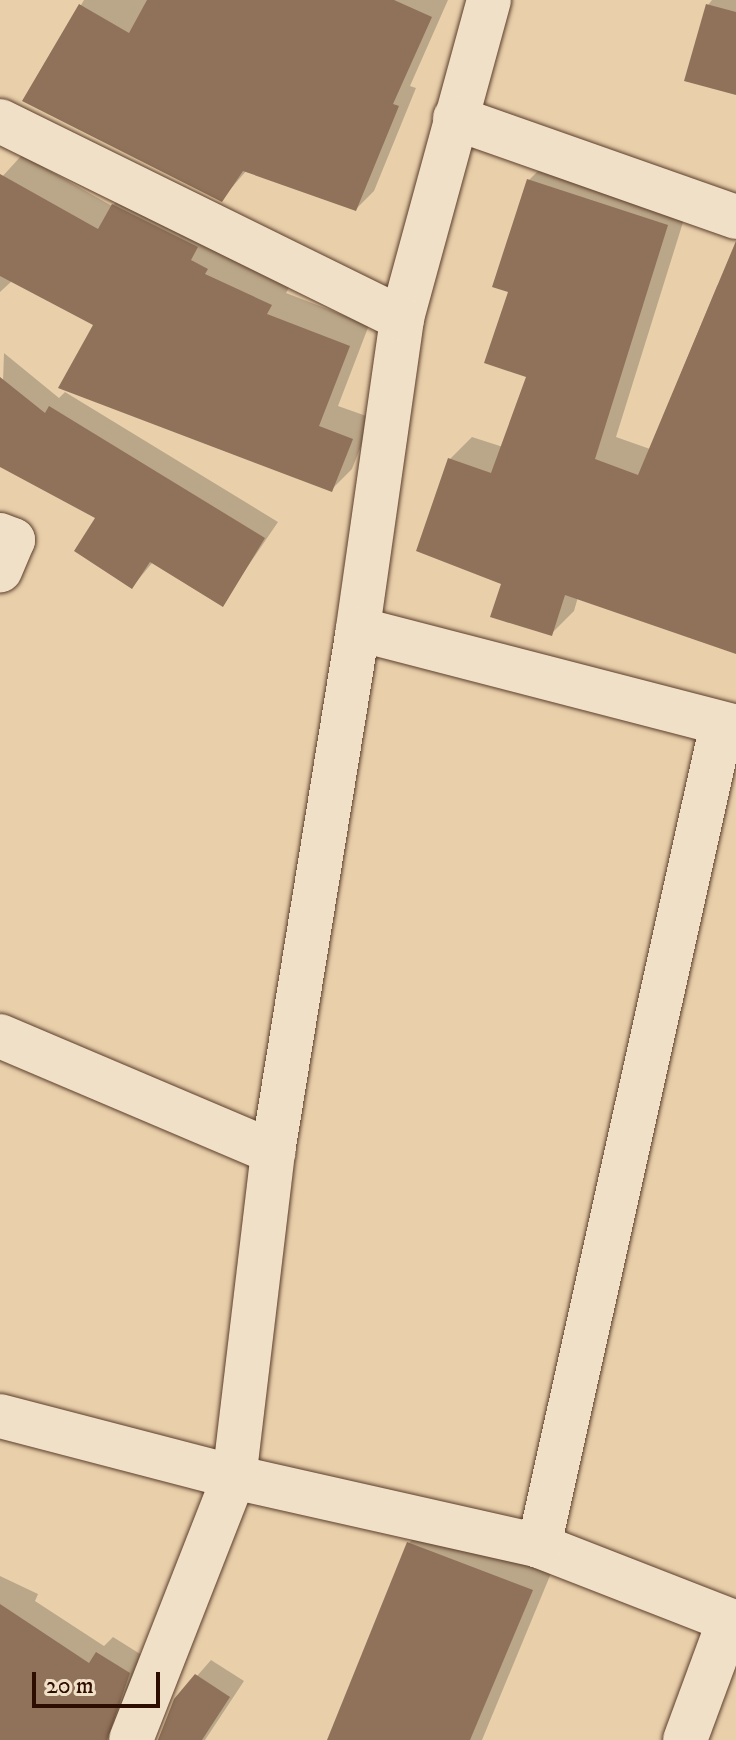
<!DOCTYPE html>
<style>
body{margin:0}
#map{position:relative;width:736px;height:1740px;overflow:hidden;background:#e9d0ab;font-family:"IM FELL DW Pica",serif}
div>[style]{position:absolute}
.shadow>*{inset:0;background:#0003}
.building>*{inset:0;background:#8f7259}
.roads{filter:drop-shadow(0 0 2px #5c3e2b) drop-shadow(0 0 2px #5c3e2b)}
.street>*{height:44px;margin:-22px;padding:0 22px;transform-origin:22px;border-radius:22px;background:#f1e0c8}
span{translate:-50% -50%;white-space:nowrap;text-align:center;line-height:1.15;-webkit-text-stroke:7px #f1e0c8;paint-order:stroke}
.scale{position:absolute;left:32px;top:1672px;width:128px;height:36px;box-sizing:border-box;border:4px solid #2d0d00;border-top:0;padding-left:10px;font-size:24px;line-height:28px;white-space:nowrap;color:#2d0d00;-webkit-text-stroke:6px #f1e0c8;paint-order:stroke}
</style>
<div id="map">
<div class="shadow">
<i style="clip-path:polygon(84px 0,448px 0,410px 86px,416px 88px,374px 191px,356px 209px,247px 170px,221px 200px,25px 100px)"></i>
<i style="clip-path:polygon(712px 0,736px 0,736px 93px,708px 5px)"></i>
<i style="clip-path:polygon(22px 155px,112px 206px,134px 184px,291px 284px,286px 293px,369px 325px,338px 406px,372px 418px,352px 469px,331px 490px,95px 324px,13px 280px,0 292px,0 179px)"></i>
<i style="clip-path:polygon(551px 158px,689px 203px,616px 437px,650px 449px,717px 286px,736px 266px,736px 652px,578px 597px,574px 611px,552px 633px,503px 582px,450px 459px,472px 437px,503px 447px,528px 376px,511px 291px,529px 180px)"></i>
<i style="clip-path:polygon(4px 353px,59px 398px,65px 392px,278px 522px,222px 604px,153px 562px,132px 587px,98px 517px,0 465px)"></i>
<i style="clip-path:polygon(432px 1520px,554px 1566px,482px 1740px,328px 1740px,409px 1543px)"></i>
<i style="clip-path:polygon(0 1576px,38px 1594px,35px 1601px,104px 1646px,113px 1637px,145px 1657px,122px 1740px,0 1740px)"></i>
<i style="clip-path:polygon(211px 1660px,244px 1681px,205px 1740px,158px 1740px,176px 1700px)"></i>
</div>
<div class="building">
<i style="clip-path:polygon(147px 0,394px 0,432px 17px,393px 104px,399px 106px,356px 211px,243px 171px,222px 202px,22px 101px,79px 4px,129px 33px)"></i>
<i style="clip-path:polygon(706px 4px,736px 12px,736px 95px,684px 81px)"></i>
<i style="clip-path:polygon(0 174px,98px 229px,112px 204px,198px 247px,191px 260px,208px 269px,205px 274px,272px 305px,267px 314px,350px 346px,319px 426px,353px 439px,332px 492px,58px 388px,93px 325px,0 276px)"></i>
<i style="clip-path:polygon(527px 179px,668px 225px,595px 459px,638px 475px,736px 241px,736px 654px,565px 595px,552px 636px,490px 617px,501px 584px,416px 551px,448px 458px,491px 473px,526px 377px,484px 363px,508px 292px,492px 287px)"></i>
<i style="clip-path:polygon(0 377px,45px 413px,49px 406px,265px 538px,223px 607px,150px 562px,132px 589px,74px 551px,95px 518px,0 467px)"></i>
<i style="clip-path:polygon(407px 1542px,533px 1590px,470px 1740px,327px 1740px)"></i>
<i style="clip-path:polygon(0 1604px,89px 1663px,96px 1652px,130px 1673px,107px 1740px,0 1740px)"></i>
<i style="clip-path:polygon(195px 1674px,230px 1697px,202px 1740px,158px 1740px,174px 1699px)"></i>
</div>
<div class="roads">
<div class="street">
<i style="left:489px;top:0;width:331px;rotate:105.3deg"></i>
<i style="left:402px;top:319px;width:313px;rotate:98.1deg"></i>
<i style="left:358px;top:629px;width:530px;rotate:99.23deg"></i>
<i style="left:273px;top:1152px;width:327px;rotate:96.8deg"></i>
<i style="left:234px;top:1477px;width:313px;rotate:12.7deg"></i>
<i style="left:539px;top:1546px;width:212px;rotate:21.3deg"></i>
<i style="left:455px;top:118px;width:298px;rotate:19.4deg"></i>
<i style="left:0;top:121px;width:448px;rotate:26.2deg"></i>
<i style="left:0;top:535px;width:14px;rotate:21deg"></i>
<i style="left:13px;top:540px;width:33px;rotate:113deg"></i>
<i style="left:358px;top:629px;width:390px;rotate:14.5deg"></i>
<i style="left:0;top:1036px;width:297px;rotate:23deg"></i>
<i style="left:0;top:1416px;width:242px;rotate:14.6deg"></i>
<i style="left:234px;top:1477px;width:282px;rotate:111.4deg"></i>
<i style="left:539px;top:1546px;width:842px;rotate:-77.45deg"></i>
<i style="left:685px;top:1740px;width:127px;rotate:-69.7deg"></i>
</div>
</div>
<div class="scale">20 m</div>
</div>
